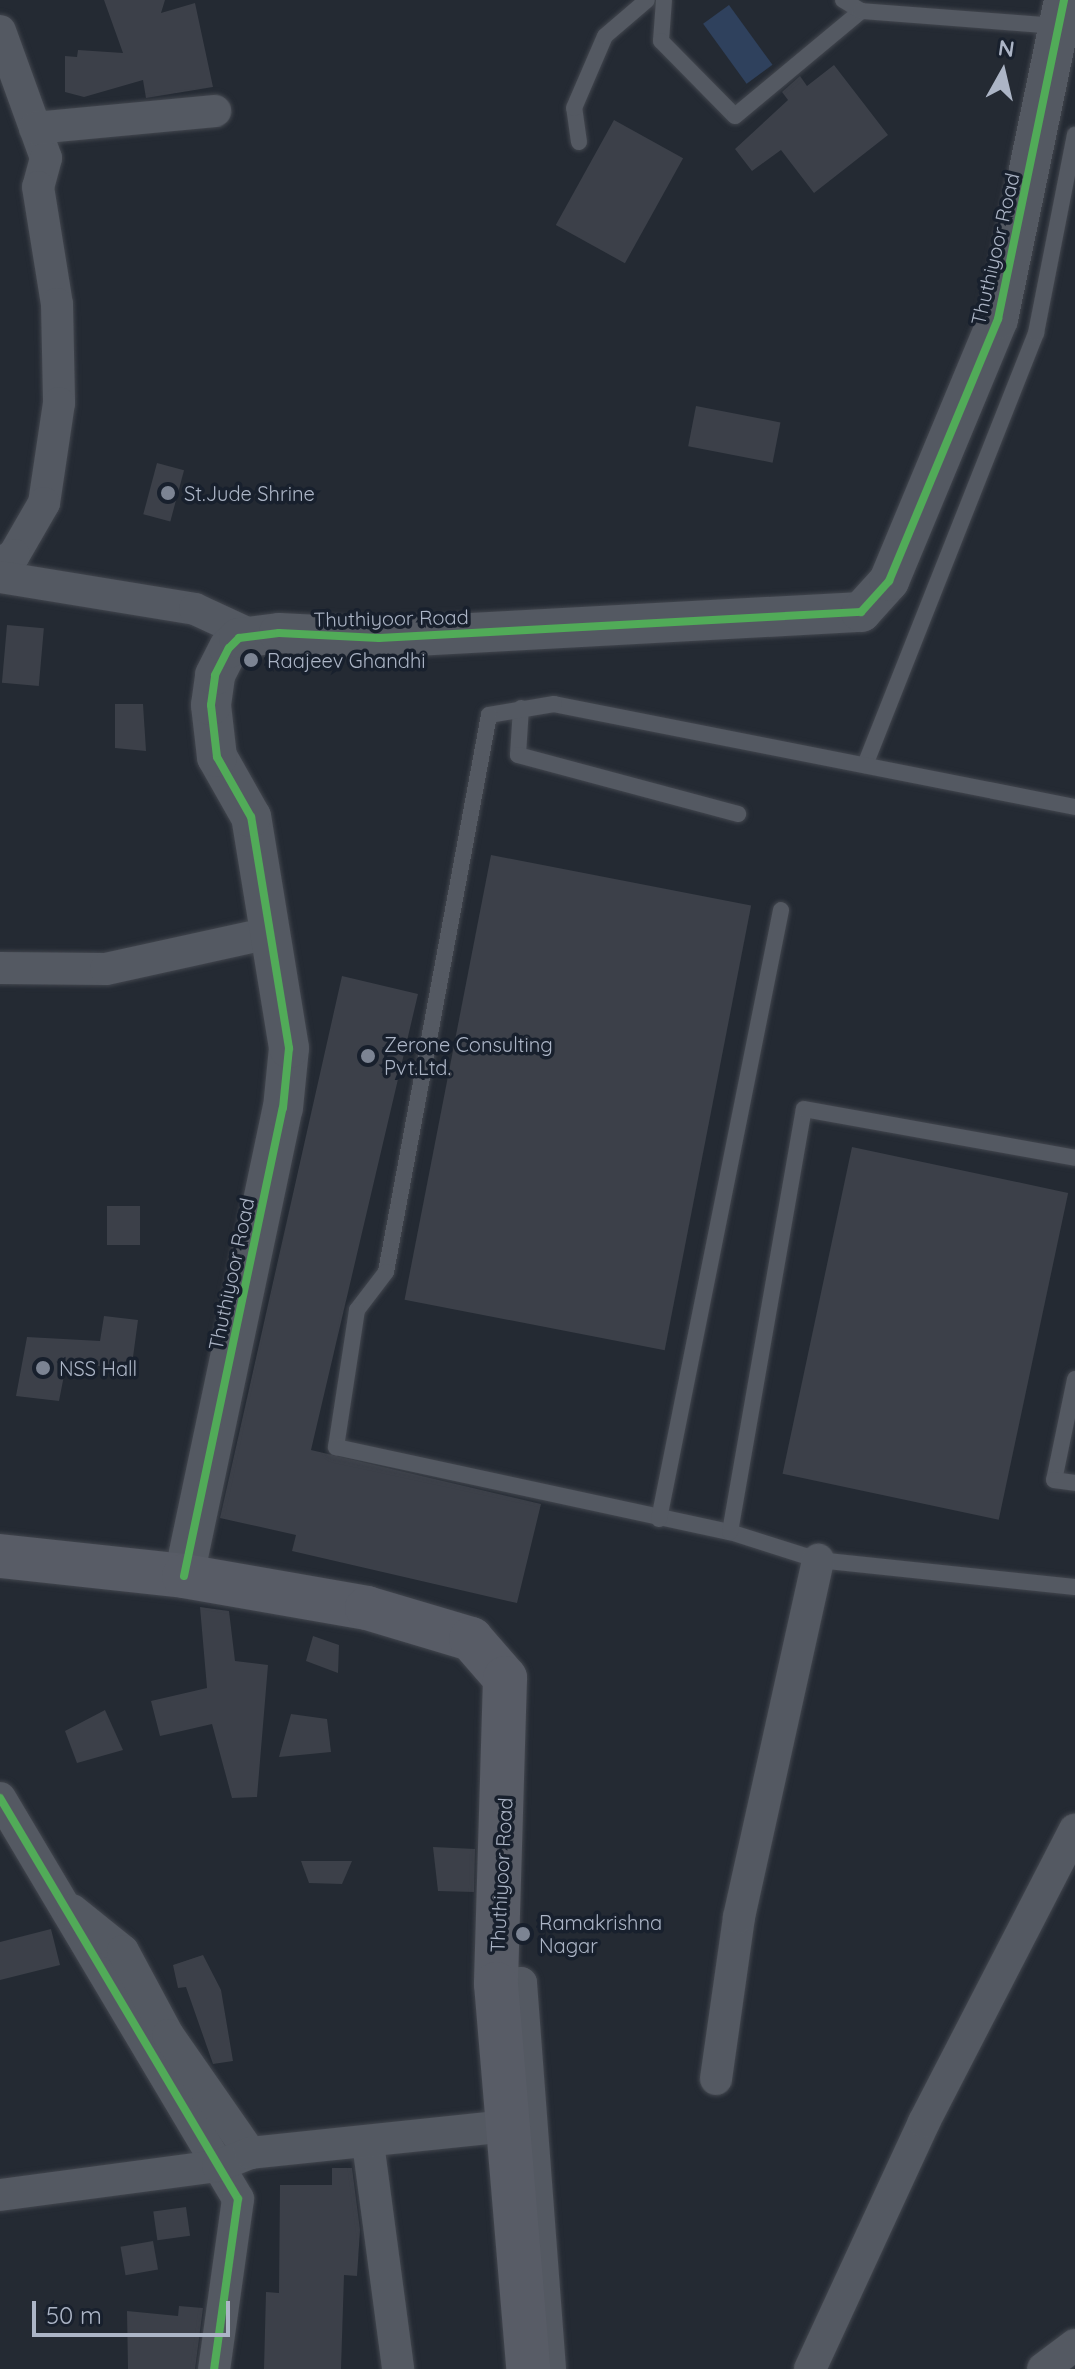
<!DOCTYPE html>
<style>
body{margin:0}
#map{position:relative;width:1075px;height:2369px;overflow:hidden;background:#242a33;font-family:Quicksand,sans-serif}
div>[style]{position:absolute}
.water>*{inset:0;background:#2f415d;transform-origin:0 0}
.building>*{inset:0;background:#3c4049;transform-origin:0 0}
.roads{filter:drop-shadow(0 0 2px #42464e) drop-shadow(0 0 2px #42464e)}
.service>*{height:16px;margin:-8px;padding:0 8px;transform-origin:8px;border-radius:8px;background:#545962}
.minor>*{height:32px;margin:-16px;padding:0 16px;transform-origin:16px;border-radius:16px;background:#545962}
.tertiary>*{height:40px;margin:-20px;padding:0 20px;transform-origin:20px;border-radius:20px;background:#545962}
.secondary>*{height:44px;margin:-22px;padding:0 22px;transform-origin:22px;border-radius:22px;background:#585c66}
.cycleway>*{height:8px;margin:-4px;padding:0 4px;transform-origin:4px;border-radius:4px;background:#51ab58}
.dots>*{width:22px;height:22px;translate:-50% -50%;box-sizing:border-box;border:4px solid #18202d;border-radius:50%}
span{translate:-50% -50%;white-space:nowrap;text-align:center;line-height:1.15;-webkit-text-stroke:7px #18202d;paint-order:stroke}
.street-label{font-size:20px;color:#acb5c6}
.poi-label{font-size:20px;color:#acb5c6}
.left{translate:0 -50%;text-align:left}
.north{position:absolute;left:963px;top:32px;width:80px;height:80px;-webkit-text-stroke:6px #18202d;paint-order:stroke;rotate:8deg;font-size:22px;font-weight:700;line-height:32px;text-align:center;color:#acb5c6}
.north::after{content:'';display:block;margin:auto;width:28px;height:36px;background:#acb5c6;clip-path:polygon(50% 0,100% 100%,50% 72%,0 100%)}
.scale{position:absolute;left:32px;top:2301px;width:198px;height:36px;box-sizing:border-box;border:4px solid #acb5c6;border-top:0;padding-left:10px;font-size:24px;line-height:28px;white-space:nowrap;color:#acb5c6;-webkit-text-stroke:6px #18202d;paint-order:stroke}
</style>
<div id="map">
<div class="water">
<i style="left:729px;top:5px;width:74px;height:32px;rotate:54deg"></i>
</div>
<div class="building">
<i style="clip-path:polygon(104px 0,165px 0,161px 13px,195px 3px,213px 87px,146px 98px,143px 80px,84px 97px,65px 92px,65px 56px,77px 57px,78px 50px,123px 53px)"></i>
<i style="clip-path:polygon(834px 65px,888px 135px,814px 193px,781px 150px,752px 171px,735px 149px,788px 100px,782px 92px,800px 76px,807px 86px)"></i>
<i style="left:614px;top:120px;width:79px;height:120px;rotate:29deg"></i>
<i style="left:696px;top:406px;width:86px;height:41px;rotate:11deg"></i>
<i style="left:157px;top:463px;width:28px;height:53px;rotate:15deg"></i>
<i style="left:7px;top:625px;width:37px;height:58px;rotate:5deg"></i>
<i style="clip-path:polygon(115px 704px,143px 704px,146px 751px,115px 748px)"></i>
<i style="left:491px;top:855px;width:265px;height:453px;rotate:11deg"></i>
<i style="clip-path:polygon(342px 976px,418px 994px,311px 1450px,541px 1504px,517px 1603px,292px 1551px,296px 1535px,220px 1518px)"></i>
<i style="left:852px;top:1147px;width:221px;height:334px;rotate:12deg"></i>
<i style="left:107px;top:1206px;width:33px;height:39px"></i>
<i style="clip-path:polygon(104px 1316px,138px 1320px,131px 1372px,67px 1360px,59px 1401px,16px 1396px,27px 1337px,100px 1341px)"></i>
<i style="clip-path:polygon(200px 1607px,229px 1611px,235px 1661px,268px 1665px,257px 1797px,232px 1798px,212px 1724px,160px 1736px,151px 1701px,207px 1688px)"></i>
<i style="clip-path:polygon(313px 1636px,339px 1645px,338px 1673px,306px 1661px)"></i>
<i style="clip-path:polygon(105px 1710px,123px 1750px,77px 1763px,65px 1731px)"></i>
<i style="clip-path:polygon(291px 1714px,327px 1719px,331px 1752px,279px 1757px)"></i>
<i style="clip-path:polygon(433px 1847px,475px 1849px,474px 1892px,438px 1891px)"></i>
<i style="clip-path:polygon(301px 1861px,352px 1861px,342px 1884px,309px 1883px)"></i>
<i style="clip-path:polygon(51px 1929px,60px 1965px,0 1980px,0 1942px)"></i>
<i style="clip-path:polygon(203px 1955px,221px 1990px,233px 2061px,213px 2064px,186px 1987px,178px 1988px,173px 1965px)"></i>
<i style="clip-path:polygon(332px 2168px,352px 2168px,360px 2230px,357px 2276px,344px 2275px,341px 2369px,264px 2369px,266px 2292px,279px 2293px,280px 2185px,332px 2185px)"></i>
<i style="left:186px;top:2207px;width:29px;height:33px;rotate:82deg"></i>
<i style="left:153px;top:2241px;width:29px;height:33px;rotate:80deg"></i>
<i style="clip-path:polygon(179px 2306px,203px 2308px,195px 2369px,128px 2369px,127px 2311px,178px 2316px)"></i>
</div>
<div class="roads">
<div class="service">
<i style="left:664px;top:0;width:41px;rotate:94.2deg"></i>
<i style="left:661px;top:41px;width:105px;rotate:45.4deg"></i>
<i style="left:735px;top:116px;width:164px;rotate:-39.8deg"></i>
<i style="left:843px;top:0;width:21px;rotate:31deg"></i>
<i style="left:861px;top:11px;width:198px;rotate:4.4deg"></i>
<i style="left:579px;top:142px;width:34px;rotate:-98deg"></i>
<i style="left:574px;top:108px;width:78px;rotate:-66.7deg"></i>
<i style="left:605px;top:36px;width:55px;rotate:-40.6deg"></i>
<i style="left:521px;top:708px;width:47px;rotate:93.7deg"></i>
<i style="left:518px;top:755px;width:228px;rotate:15deg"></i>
<i style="left:865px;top:765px;width:465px;rotate:-68.4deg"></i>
<i style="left:1036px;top:333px;width:202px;rotate:-78.9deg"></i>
<i style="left:1075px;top:807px;width:531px;rotate:-168.82deg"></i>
<i style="left:554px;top:704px;width:66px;rotate:170.4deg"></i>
<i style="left:489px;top:715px;width:566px;rotate:100.48deg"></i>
<i style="left:386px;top:1272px;width:48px;rotate:127.3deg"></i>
<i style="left:357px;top:1310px;width:139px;rotate:98.7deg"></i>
<i style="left:336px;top:1447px;width:403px;rotate:12.2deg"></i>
<i style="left:730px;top:1532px;width:92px;rotate:17.7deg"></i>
<i style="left:818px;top:1560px;width:258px;rotate:6deg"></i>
<i style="left:1075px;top:1379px;width:103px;rotate:101.7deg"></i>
<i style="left:1054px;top:1480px;width:21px;rotate:8deg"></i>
<i style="left:659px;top:1519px;width:621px;rotate:-78.67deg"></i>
<i style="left:730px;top:1532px;width:429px;rotate:-80.1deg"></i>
<i style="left:804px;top:1109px;width:275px;rotate:10.2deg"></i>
</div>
<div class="minor">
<i style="left:0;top:31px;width:135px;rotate:70.1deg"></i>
<i style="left:46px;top:158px;width:30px;rotate:105deg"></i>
<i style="left:38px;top:187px;width:119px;rotate:80.8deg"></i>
<i style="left:57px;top:304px;width:99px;rotate:88.8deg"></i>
<i style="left:59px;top:403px;width:101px;rotate:98.5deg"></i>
<i style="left:44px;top:503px;width:60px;rotate:120deg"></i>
<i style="left:14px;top:555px;width:17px;rotate:147deg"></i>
<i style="left:35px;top:128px;width:181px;rotate:-5.4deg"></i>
<i style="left:0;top:577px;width:198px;rotate:9.3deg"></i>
<i style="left:195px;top:609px;width:62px;rotate:24.9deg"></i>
<i style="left:0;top:968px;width:106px;rotate:0.5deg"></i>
<i style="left:106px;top:969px;width:168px;rotate:-12.4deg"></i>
<i style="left:0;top:1798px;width:466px;rotate:59.3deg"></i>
<i style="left:238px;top:2199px;width:172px;rotate:98deg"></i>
<i style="left:72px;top:1910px;width:65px;rotate:38.8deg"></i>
<i style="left:123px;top:1951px;width:95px;rotate:61.8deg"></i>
<i style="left:168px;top:2035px;width:144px;rotate:55.2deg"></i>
<i style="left:496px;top:1984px;width:25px;rotate:-2deg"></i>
<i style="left:521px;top:1983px;width:387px;rotate:85.7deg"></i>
<i style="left:716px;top:2079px;width:164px;rotate:-81.9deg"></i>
<i style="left:739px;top:1917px;width:366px;rotate:-77.5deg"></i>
<i style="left:368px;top:2143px;width:228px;rotate:82.4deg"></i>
<i style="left:0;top:2195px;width:220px;rotate:-7.6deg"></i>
<i style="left:218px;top:2166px;width:35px;rotate:-22deg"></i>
<i style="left:250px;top:2153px;width:257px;rotate:-6deg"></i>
<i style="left:810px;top:2369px;width:272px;rotate:-65.2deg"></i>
<i style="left:924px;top:2122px;width:329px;rotate:-62.7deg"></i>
<i style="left:1043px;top:2369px;width:40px;rotate:-37deg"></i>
</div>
<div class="tertiary">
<i style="left:184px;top:1576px;width:478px;rotate:-78.1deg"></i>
<i style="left:283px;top:1108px;width:60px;rotate:-84.3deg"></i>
<i style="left:289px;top:1048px;width:234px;rotate:-99.3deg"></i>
<i style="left:251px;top:817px;width:69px;rotate:-119.5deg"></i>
<i style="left:217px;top:757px;width:52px;rotate:-96.6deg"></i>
<i style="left:211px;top:705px;width:30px;rotate:-82deg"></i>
<i style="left:215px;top:675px;width:30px;rotate:-63deg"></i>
<i style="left:229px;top:648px;width:14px;rotate:-45deg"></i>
<i style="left:239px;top:638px;width:40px;rotate:-7.1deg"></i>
<i style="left:279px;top:633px;width:100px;rotate:2.9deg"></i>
<i style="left:379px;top:638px;width:483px;rotate:-3.1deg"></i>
<i style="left:861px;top:612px;width:42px;rotate:-47.9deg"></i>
<i style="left:889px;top:581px;width:284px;rotate:-67.4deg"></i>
<i style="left:998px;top:319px;width:326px;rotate:-78.3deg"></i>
</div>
<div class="secondary">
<i style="left:0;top:1556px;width:185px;rotate:6.2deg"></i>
<i style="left:184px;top:1576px;width:186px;rotate:9.9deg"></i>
<i style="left:367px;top:1608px;width:109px;rotate:16.6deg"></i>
<i style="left:471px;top:1639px;width:52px;rotate:48.9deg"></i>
<i style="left:505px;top:1678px;width:306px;rotate:91.7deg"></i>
<i style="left:496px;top:1984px;width:386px;rotate:85.2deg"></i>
</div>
</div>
<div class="cycleway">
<i style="left:184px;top:1576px;width:478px;rotate:-78.1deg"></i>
<i style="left:283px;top:1108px;width:60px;rotate:-84.3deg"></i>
<i style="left:289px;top:1048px;width:234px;rotate:-99.3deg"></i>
<i style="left:251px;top:817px;width:69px;rotate:-119.5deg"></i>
<i style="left:217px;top:757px;width:52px;rotate:-96.6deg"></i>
<i style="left:211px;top:705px;width:30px;rotate:-82deg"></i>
<i style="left:215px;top:675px;width:30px;rotate:-63deg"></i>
<i style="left:229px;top:648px;width:14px;rotate:-45deg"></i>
<i style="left:239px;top:638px;width:40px;rotate:-7.1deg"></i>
<i style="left:279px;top:633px;width:100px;rotate:2.9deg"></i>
<i style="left:379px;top:638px;width:483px;rotate:-3.1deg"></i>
<i style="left:861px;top:612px;width:42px;rotate:-47.9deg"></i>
<i style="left:889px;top:581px;width:284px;rotate:-67.4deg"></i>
<i style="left:998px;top:319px;width:326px;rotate:-78.3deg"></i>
<i style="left:0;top:1798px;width:466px;rotate:59.3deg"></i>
<i style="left:238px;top:2199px;width:172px;rotate:98deg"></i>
</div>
<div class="dots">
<i style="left:168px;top:493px;background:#7c8493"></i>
<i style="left:251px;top:660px;background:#7c8493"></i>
<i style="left:368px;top:1056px;background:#7c8493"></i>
<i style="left:43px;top:1368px;background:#7c8493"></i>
<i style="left:523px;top:1934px;background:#7c8493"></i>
</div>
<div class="street-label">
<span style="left:995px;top:249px;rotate:-77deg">Thuthiyoor Road</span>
<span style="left:391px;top:618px;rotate:-1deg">Thuthiyoor Road</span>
<span style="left:231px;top:1274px;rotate:-78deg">Thuthiyoor Road</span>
<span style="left:501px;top:1875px;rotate:-87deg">Thuthiyoor Road</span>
</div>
<div class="poi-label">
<span class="left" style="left:184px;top:493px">St.Jude Shrine</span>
<span class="left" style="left:267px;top:660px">Raajeev Ghandhi</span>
<span class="left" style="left:384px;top:1056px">Zerone Consulting<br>Pvt.Ltd.</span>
<span class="left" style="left:59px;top:1368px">NSS Hall</span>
<span class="left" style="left:539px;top:1934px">Ramakrishna<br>Nagar</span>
</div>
<div class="north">N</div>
<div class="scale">50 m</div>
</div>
